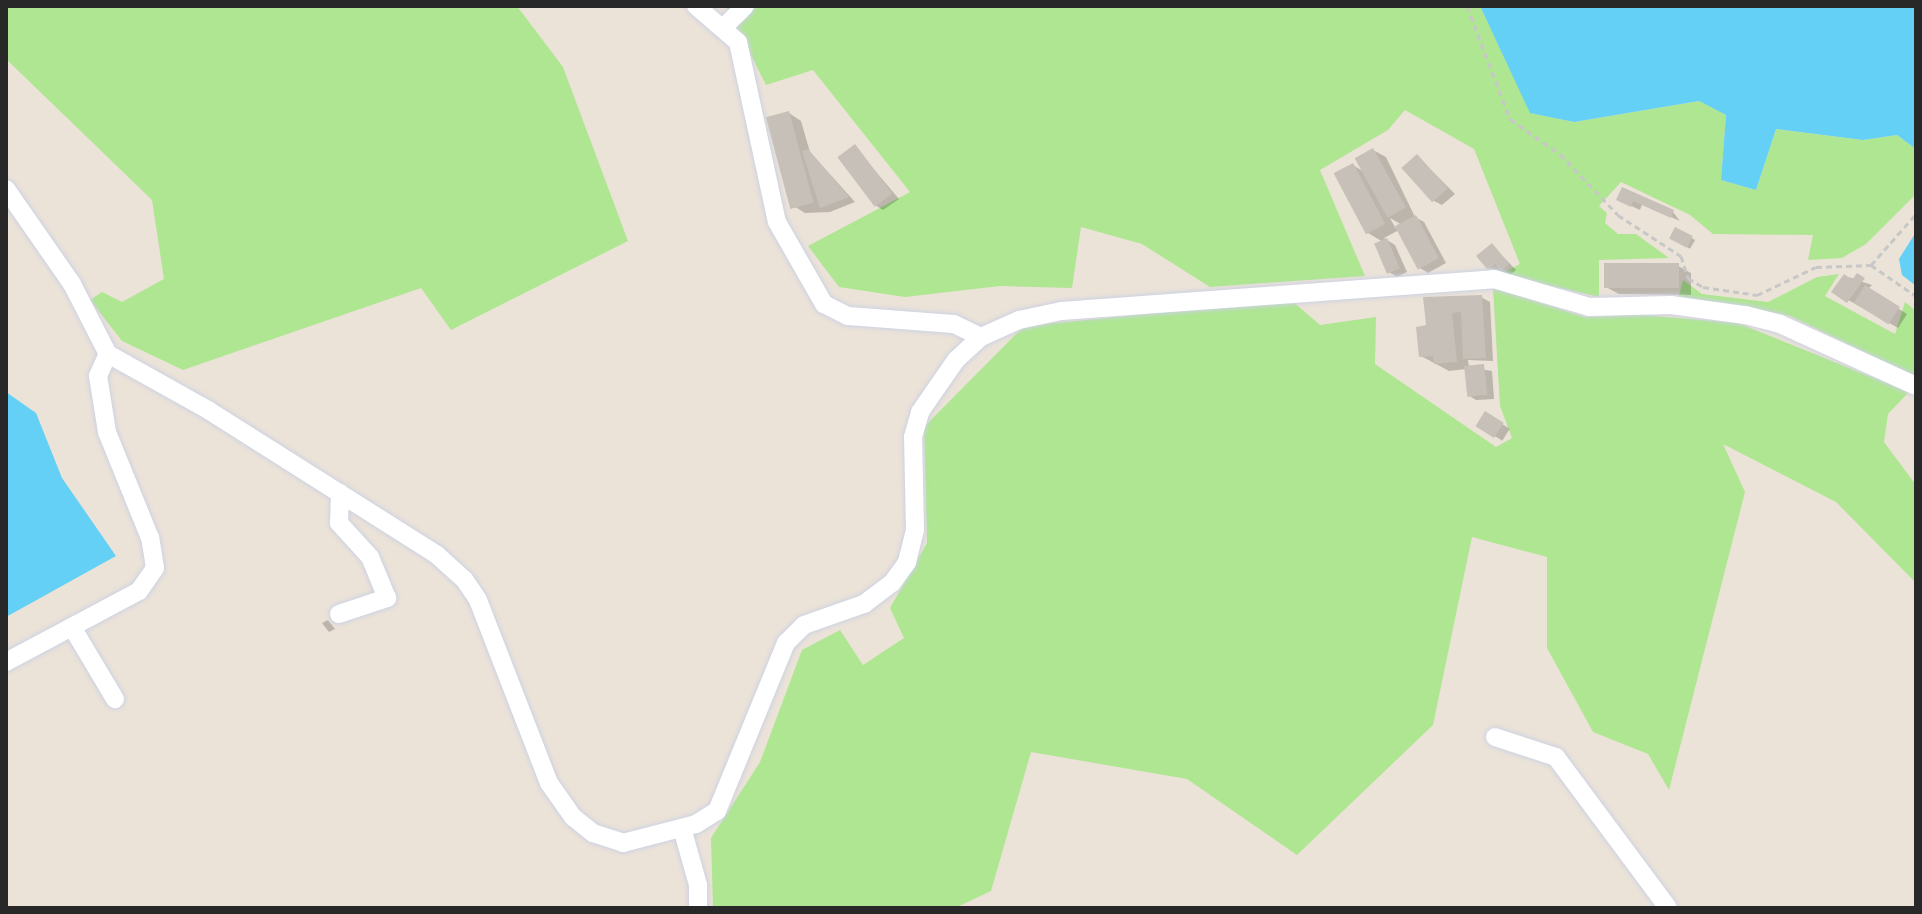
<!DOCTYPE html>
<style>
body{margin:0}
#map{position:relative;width:1922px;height:914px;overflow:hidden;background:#ece3d8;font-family:"PT Sans",sans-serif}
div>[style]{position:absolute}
.green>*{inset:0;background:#aee691}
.water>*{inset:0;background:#64d0f5}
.shadow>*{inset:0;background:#0003;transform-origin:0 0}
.building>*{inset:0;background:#c6c0b8;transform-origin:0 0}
.path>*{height:3px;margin-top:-1.5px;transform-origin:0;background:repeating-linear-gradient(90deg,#c7c7c7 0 6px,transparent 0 10px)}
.roads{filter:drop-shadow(0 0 2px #cdd2e2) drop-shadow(0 0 2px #cdd2e2)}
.minor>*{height:18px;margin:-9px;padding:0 9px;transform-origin:9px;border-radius:9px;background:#fff}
span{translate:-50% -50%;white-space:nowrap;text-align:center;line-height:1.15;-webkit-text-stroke:6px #fff;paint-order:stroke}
.frame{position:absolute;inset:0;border:8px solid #282828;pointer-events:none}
</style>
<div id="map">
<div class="green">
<i style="clip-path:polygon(6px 6px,517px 6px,563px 67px,628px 241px,451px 330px,421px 288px,183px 370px,122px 341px,90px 300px,102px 292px,122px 302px,164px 279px,152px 200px,6px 59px)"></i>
<i style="clip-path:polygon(726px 6px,1480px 6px,1531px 113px,1574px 122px,1699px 101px,1726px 115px,1721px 180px,1756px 190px,1776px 129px,1863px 140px,1897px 135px,1916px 149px,1916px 194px,1866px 244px,1842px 258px,1808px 260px,1813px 235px,1713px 234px,1690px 215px,1621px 182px,1599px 206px,1607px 213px,1605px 223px,1618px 234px,1636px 234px,1669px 258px,1599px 260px,1599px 297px,1501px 274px,1520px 264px,1474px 149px,1405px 110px,1388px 130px,1320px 170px,1365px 276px,1210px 287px,1142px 244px,1081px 227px,1072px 288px,1000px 286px,905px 297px,839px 287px,808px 246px,910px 192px,813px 70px,766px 85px)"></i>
<i style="clip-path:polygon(1839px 274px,1825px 296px,1895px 334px,1905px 302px,1916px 311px,1916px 377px,1790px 316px,1679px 296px,1683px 280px,1702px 294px,1768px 302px,1817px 277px)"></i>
<i style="clip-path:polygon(1493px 288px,1585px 317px,1643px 315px,1738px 323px,1909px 392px,1888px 414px,1884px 442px,1916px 485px,1916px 583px,1836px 502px,1723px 444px,1745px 492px,1669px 790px,1648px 754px,1593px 732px,1547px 648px,1547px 557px,1472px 537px,1433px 725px,1297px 855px,1187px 779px,1031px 752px,991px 891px,955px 908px,713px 908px,711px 838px,760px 762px,802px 650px,840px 630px,863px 665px,904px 638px,890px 608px,927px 543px,924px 427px,1024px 326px,1291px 300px,1320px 325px,1376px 317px,1375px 364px,1496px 447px,1512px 438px,1500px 406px)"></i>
</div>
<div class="water">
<i style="clip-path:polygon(1480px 6px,1916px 6px,1916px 149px,1897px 135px,1863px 140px,1776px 129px,1756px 190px,1721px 180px,1726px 115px,1699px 101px,1574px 122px,1530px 113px)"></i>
<i style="clip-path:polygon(1916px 232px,1916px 286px,1902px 275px,1899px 259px)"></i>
<i style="clip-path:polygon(6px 392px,36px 413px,62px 478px,116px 556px,6px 617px)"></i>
</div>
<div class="shadow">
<i style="clip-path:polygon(789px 113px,801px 121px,810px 152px,855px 202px,830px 212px,805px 213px,792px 205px)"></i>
<i style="clip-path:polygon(855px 147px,899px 199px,883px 210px,875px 205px)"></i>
<i style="clip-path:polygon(evenodd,1373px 150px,1386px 157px,1415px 217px,1424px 222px,1446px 263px,1428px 273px,1420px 268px,1399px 230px,1384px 238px,1395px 245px,1407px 272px,1397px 277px,1389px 272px,1383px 242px,1368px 233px,1353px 165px,1364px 172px,1373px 150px,1390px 218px,1402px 225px,1396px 229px,1390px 218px)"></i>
<i style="clip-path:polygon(1417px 156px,1455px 194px,1442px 205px,1434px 201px)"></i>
<i style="clip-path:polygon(1623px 189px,1673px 212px,1680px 221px,1642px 204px,1640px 210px,1627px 204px)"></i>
<i style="left:1676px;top:229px;width:22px;height:10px;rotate:30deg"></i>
<i style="clip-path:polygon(1492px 245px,1516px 270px,1510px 275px,1489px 268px)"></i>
<i style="clip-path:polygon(1678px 266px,1691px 273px,1691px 295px,1619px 294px,1606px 287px)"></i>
<i style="clip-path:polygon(1845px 276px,1872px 285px,1868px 289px,1907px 314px,1898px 328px,1834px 292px)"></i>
<i style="clip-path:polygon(1481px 297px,1490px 302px,1493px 361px,1468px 360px,1469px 367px,1492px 371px,1494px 399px,1476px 400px,1468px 395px,1466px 369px,1449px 371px,1421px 356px,1428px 327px,1425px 299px)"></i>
<i style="left:1486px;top:414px;width:28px;height:14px;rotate:32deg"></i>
<i style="clip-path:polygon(328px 620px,335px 629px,329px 632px,322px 623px)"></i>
</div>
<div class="building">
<i style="left:789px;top:111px;width:95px;height:24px;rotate:75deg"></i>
<i style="left:855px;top:144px;width:62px;height:22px;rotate:53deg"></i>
<i style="left:1373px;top:148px;width:68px;height:21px;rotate:61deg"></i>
<i style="clip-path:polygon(808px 149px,849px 197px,820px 208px,802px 151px)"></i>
<i style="left:1417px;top:154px;width:46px;height:21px;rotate:48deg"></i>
<i style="left:1353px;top:163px;width:69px;height:22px;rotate:62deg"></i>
<i style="clip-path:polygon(1622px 187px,1674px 210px,1671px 218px,1633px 201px,1631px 207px,1616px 200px)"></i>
<i style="left:1416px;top:215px;width:49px;height:24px;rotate:62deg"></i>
<i style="left:1675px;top:227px;width:20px;height:13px;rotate:27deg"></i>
<i style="left:1387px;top:238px;width:33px;height:14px;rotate:67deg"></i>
<i style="clip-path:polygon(1492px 243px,1509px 264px,1501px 271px,1495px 264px,1488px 270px,1476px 256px)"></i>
<i style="left:1604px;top:263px;width:75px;height:25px"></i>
<i style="clip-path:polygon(1857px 273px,1865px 278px,1847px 303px,1831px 292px,1844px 274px,1852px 280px)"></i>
<i style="left:1865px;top:285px;width:41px;height:21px;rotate:32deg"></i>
<i style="clip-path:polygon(1482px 295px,1486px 358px,1463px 359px,1461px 312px,1452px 313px,1457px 362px,1434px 364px,1433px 356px,1419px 357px,1416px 327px,1426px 325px,1423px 297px)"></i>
<i style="left:1484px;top:364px;width:31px;height:20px;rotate:84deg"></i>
<i style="left:1485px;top:411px;width:22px;height:18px;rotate:32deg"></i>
</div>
<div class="path">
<i style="left:1467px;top:6px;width:121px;rotate:69.2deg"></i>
<i style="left:1510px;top:119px;width:61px;rotate:35deg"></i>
<i style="left:1560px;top:154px;width:84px;rotate:46.4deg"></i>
<i style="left:1618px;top:215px;width:75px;rotate:33.1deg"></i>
<i style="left:1681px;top:256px;width:23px;rotate:72deg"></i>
<i style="left:1688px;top:278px;width:17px;rotate:31deg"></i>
<i style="left:1703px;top:287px;width:55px;rotate:8.4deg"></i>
<i style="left:1757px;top:295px;width:65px;rotate:-25.4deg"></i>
<i style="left:1816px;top:267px;width:55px;rotate:-2.1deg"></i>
<i style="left:1871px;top:265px;width:55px;rotate:34.6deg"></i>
<i style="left:1871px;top:265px;width:68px;rotate:-48.6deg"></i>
</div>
<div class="roads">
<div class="minor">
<i style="left:696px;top:6px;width:55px;rotate:40.6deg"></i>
<i style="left:738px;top:42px;width:184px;rotate:77.8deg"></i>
<i style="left:777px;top:222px;width:95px;rotate:60.2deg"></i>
<i style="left:824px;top:304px;width:27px;rotate:27deg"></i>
<i style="left:848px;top:316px;width:106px;rotate:4.3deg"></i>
<i style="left:954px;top:324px;width:30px;rotate:26deg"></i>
<i style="left:728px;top:23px;width:24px;rotate:-45deg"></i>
<i style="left:6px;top:189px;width:116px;rotate:55.2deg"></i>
<i style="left:72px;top:284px;width:79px;rotate:62.8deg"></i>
<i style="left:108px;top:354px;width:115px;rotate:29.2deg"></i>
<i style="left:208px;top:410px;width:271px;rotate:32.3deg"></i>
<i style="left:437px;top:555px;width:36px;rotate:42deg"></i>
<i style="left:464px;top:579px;width:25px;rotate:56deg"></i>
<i style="left:478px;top:600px;width:196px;rotate:68.8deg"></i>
<i style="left:549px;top:783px;width:42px;rotate:54.8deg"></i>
<i style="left:573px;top:817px;width:26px;rotate:39deg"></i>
<i style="left:593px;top:833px;width:32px;rotate:18deg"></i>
<i style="left:623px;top:843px;width:75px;rotate:-14.6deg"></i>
<i style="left:696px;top:824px;width:25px;rotate:-32deg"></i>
<i style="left:717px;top:811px;width:182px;rotate:-67.7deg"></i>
<i style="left:786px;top:643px;width:25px;rotate:-45deg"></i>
<i style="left:804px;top:625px;width:64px;rotate:-19.3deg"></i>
<i style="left:864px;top:604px;width:35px;rotate:-37deg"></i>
<i style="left:892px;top:583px;width:26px;rotate:-54deg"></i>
<i style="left:907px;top:562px;width:33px;rotate:-76deg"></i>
<i style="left:915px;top:530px;width:93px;rotate:-91.2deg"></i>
<i style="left:913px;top:437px;width:26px;rotate:-74deg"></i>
<i style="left:920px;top:412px;width:63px;rotate:-55.3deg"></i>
<i style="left:956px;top:360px;width:34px;rotate:-43deg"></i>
<i style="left:981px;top:337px;width:42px;rotate:-24.1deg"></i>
<i style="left:1019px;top:320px;width:43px;rotate:-12.1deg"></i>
<i style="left:1061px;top:311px;width:434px;rotate:-4.2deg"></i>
<i style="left:1494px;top:279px;width:99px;rotate:16.4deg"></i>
<i style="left:1589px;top:307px;width:82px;rotate:-1.4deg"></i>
<i style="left:1671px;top:305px;width:75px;rotate:7.7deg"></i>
<i style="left:1745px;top:315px;width:36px;rotate:14deg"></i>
<i style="left:1780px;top:324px;width:149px;rotate:24.5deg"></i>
<i style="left:339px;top:614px;width:51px;rotate:-18.4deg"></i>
<i style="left:387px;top:598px;width:44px;rotate:-112.5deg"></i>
<i style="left:370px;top:557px;width:46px;rotate:-132.4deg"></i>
<i style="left:339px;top:523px;width:30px;rotate:-88deg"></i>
<i style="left:72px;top:627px;width:84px;rotate:59.2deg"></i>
<i style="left:6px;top:662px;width:151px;rotate:-28.1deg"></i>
<i style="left:139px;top:591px;width:28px;rotate:-55deg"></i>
<i style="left:155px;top:568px;width:30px;rotate:-99deg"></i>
<i style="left:150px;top:538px;width:114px;rotate:-112.1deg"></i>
<i style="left:107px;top:432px;width:57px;rotate:-99.1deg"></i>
<i style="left:98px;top:376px;width:24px;rotate:-66deg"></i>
<i style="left:1495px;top:737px;width:64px;rotate:18.2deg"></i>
<i style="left:1556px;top:757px;width:188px;rotate:53.4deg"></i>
<i style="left:682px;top:828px;width:59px;rotate:74.3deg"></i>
<i style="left:698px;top:885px;width:23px;rotate:90deg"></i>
</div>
</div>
<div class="frame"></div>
</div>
